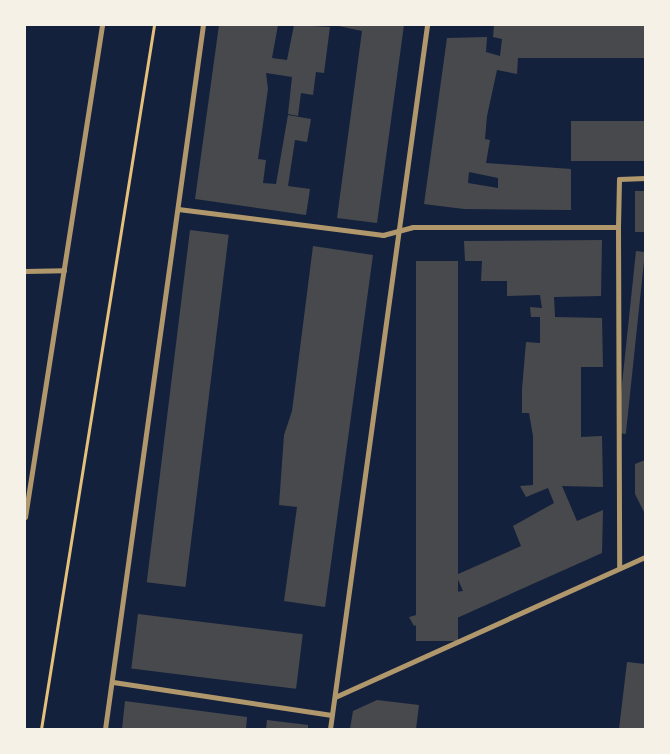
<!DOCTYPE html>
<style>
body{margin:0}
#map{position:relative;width:670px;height:754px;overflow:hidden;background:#14213d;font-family:"Roboto Condensed",sans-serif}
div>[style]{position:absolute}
.building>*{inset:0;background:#48494c;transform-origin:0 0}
.path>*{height:3px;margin:-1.5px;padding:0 1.5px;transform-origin:1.5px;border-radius:1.5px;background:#e5c07b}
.pedestrian>*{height:4.5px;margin:-2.25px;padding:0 2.25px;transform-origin:2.25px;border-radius:2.25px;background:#b1986c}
.minor>*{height:5px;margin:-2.5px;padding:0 2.5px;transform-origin:2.5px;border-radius:2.5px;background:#b1986c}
span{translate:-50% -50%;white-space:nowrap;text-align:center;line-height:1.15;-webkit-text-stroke:5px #f6f1e7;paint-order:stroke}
.frame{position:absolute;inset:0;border:26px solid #f6f1e7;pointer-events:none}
</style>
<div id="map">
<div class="building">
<i style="clip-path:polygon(219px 25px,278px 25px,272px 58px,287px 60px,294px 25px,330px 27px,324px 73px,316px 72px,313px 95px,301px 93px,298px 116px,288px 114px,292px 77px,266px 73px,268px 89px,258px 159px,266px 160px,263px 183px,276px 184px,288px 115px,311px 119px,307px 142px,295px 140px,288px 186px,310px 189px,306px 215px,195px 199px)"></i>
<i style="clip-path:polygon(334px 25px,404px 25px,377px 223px,337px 218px,362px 31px)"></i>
<i style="clip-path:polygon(evenodd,494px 25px,645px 25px,645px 58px,518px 58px,517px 74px,497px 70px,487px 116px,485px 139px,490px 140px,486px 163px,571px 169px,571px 210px,464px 209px,424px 204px,447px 38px,487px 37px,486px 52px,500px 56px,502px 39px,493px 37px,494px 25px,469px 172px,498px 178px,498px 188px,468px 183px,469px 172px)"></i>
<i style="left:571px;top:121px;width:74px;height:40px"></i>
<i style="left:635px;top:191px;width:10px;height:41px"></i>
<i style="left:190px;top:230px;width:39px;height:355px;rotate:7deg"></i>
<i style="clip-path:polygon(602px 240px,601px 296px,554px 297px,555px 317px,602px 318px,603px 367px,581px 367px,581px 437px,602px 436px,603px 487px,562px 486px,577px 521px,603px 510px,602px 553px,448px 622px,443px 613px,414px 626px,409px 617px,446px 607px,441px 594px,463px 591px,456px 575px,521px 546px,513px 526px,554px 503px,548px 488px,526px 497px,520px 486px,533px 485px,533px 436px,529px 413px,522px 413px,522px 389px,526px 342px,540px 343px,540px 317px,531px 317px,530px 307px,542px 308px,540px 295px,507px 296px,507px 281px,481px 281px,482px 261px,465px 261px,464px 241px)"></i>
<i style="clip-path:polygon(313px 246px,373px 255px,325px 607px,284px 601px,297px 507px,279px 505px,284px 435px,292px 411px)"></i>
<i style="left:636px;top:251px;width:9px;height:183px;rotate:6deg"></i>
<i style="left:416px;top:261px;width:42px;height:380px"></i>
<i style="clip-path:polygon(645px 460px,645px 514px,635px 494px,635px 464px)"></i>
<i style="left:138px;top:614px;width:166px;height:55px;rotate:7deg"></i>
<i style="clip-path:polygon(627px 662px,645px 664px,645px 729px,619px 729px)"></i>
<i style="clip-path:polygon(377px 700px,419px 705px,416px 729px,350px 729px,353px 711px)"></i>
<i style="clip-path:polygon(125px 701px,247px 717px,246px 729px,122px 729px)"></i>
<i style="clip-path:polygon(267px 720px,308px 725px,308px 729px,266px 729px)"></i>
</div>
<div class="path">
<i style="left:41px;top:729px;width:713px;rotate:-80.88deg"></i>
</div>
<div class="pedestrian">
<i style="left:25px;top:271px;width:39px;rotate:-1deg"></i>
</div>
<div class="minor">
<i style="left:178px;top:209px;width:207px;rotate:7.2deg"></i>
<i style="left:383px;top:235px;width:31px;rotate:-15deg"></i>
<i style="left:413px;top:227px;width:205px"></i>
<i style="left:618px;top:227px;width:48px;rotate:-88.8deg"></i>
<i style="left:619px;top:179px;width:26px;rotate:-2deg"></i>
<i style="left:618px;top:227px;width:341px;rotate:89.8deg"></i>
<i style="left:25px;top:517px;width:498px;rotate:-81.1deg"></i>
<i style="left:113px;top:682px;width:221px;rotate:8.6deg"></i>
<i style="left:335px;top:697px;width:340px;rotate:-24.3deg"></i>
<i style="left:105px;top:729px;width:711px;rotate:-82.08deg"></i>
<i style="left:330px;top:729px;width:711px;rotate:-82.15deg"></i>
</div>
<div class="frame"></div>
</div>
